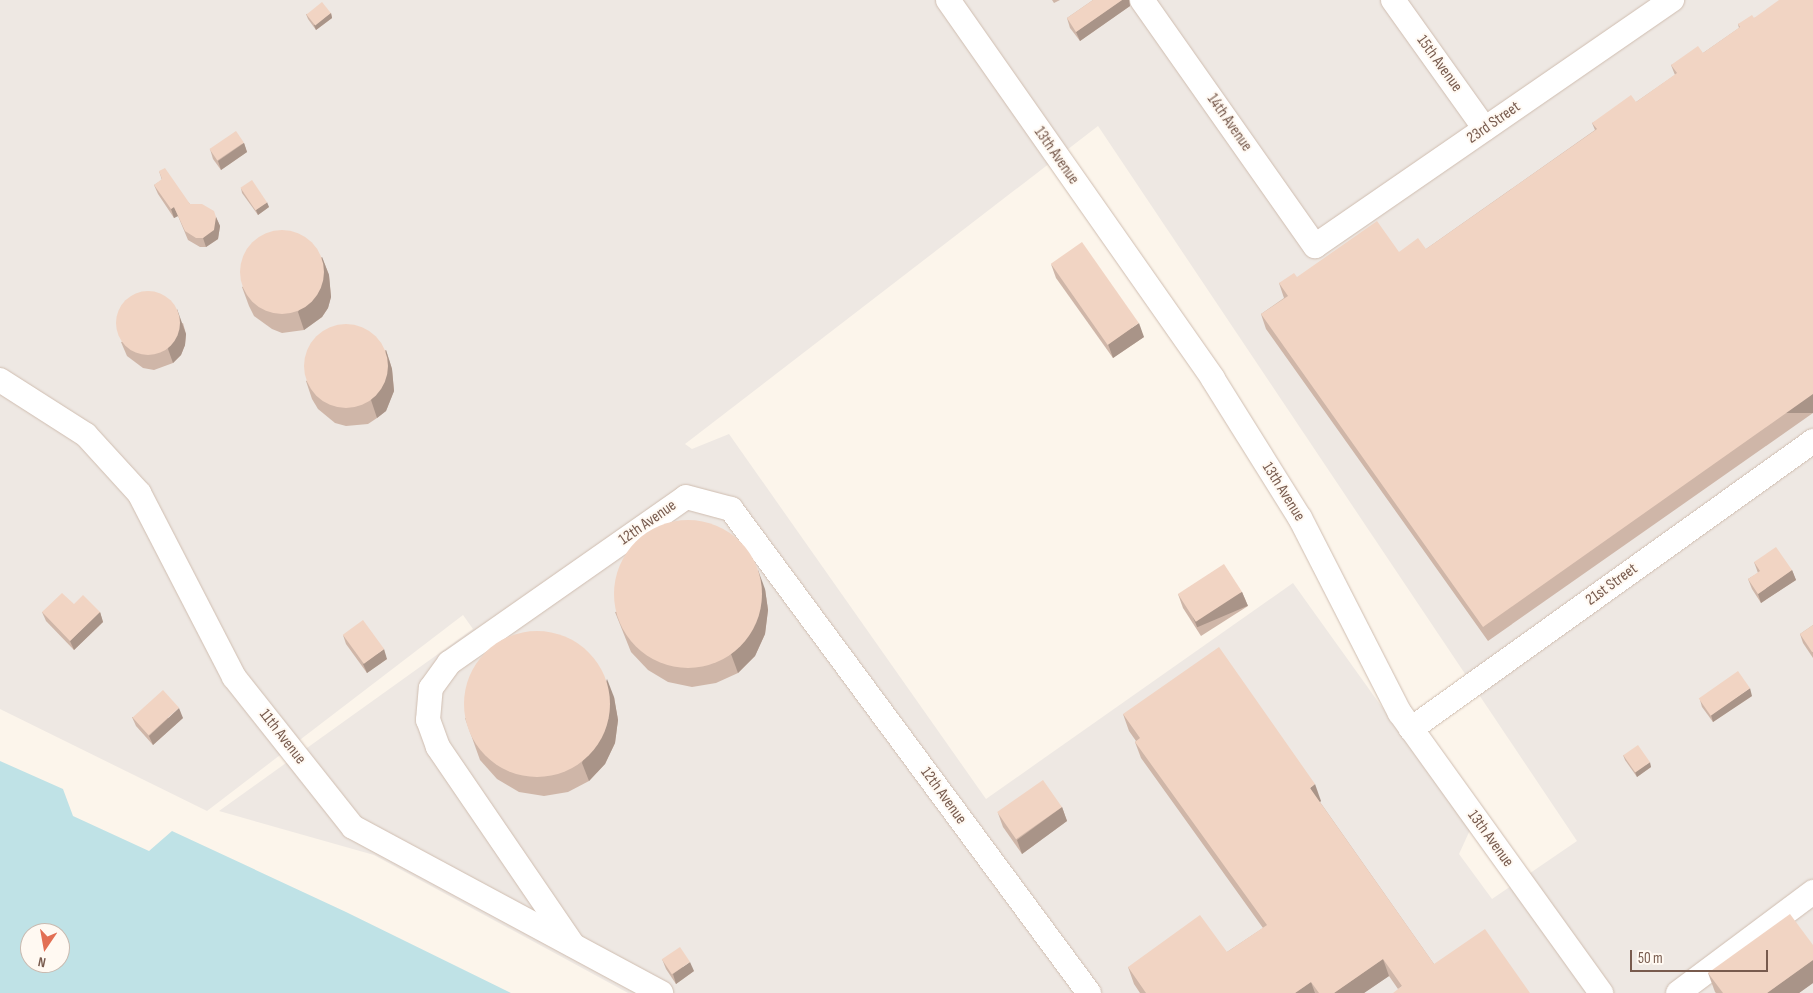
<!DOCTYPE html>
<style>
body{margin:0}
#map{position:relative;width:1813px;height:993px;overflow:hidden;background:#fcf5eb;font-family:"Sofia Sans Condensed",sans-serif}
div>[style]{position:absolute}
.industrial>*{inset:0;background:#eee8e3}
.water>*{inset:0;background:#bfe2e6}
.roads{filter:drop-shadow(0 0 1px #cfbdb0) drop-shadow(0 0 1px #cfbdb0)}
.minor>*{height:24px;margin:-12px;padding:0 12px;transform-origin:12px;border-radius:12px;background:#fff}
.wall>*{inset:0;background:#cfb6a8}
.shaded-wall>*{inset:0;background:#a99488;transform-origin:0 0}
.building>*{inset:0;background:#f1d4c3;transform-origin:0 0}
.round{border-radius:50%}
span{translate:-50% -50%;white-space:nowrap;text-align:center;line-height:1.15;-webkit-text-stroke:4px #fff9f2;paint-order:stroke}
.street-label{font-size:16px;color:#785b4e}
.north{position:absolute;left:20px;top:923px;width:50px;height:50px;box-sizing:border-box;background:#fff9f2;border:1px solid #c9bab0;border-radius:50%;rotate:192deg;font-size:14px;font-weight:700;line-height:20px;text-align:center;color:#785b4e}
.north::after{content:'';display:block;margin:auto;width:18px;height:22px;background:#e26f54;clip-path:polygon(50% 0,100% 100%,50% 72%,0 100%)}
.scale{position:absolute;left:1630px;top:950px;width:138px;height:22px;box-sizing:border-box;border:2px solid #785b4e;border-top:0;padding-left:6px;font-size:15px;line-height:18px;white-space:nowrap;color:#785b4e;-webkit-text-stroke:4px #fff9f2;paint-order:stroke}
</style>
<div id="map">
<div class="industrial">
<i style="clip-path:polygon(evenodd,0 0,1813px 0,1813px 993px,628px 993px,374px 855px,219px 811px,473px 629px,463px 615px,207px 811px,0 709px,0 0,1098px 126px,1577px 841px,1492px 899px,1459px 854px,1470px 830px,1293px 583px,986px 799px,729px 434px,692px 449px,685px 444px,1098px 126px)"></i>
</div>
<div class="water">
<i style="clip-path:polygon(evenodd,0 761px,63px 789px,73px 816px,149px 851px,172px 831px,346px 912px,511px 993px,0 993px,0 761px,30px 933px,60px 933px,60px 963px,30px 963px,30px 933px)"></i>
</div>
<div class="roads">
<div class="minor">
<i style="left:948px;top:0;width:462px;rotate:55deg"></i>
<i style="left:1213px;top:379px;width:164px;rotate:58deg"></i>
<i style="left:1300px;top:518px;width:219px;rotate:62.9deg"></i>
<i style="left:1400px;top:713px;width:345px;rotate:54.3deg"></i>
<i style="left:1142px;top:0;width:301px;rotate:54.9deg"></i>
<i style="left:1315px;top:246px;width:434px;rotate:-34.6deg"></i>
<i style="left:1393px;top:0;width:158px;rotate:54.5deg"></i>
<i style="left:0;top:380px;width:102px;rotate:32.6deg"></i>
<i style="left:86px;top:435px;width:79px;rotate:47.6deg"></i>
<i style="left:139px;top:493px;width:207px;rotate:62.7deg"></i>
<i style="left:234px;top:677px;width:191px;rotate:51.6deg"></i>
<i style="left:353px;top:827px;width:350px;rotate:28.3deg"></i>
<i style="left:1411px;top:729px;width:495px;rotate:-35.6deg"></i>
<i style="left:573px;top:945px;width:240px;rotate:-124.3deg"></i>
<i style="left:438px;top:747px;width:29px;rotate:-110deg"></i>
<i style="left:428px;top:720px;width:32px;rotate:-85deg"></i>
<i style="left:431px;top:688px;width:31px;rotate:-54deg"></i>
<i style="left:449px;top:663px;width:289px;rotate:-35deg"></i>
<i style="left:686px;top:497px;width:47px;rotate:14.9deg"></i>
<i style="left:731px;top:509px;width:602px;rotate:53.51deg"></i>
<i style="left:1678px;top:993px;width:169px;rotate:-36.8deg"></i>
</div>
</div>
<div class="wall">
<i style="clip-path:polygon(1052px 0,1060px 0,1054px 3px)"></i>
<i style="clip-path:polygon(1093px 0,1129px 0,1130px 6px,1080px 41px,1070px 28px,1067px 18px)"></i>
<i style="clip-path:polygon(1813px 0,1813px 413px,1488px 641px,1266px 329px,1261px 314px,1284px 298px,1279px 283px,1399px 252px,1426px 249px,1595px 130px,1592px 123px,1636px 102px,1675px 75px,1671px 65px,1703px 53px,1739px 28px,1738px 24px,1754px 18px)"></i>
<i style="clip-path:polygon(331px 13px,332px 18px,316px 30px,308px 19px,306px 14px)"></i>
<i style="clip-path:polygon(244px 143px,247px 152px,221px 170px,213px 159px,210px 149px)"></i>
<i style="clip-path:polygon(159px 171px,190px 204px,216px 217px,220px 226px,218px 239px,206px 247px,200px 247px,188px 240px,178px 216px,174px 218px,158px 194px,154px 185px,162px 180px)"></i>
<i style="clip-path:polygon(241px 188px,269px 207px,258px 215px,242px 193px)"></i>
<i style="clip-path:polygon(322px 257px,329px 275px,331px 297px,328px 308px,322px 317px,304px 330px,282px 333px,272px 329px,254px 316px,249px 306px,242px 287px)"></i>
<i style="clip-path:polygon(1051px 264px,1144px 337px,1113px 358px,1056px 278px)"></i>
<i style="clip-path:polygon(183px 323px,186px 334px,185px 345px,181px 355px,173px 363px,154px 370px,143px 368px,127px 356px,121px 342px)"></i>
<i style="clip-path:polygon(386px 350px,392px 369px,394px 391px,386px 411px,377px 418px,368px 424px,346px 426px,335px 423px,318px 409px,312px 399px,306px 381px)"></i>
<i style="clip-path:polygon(1754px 562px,1792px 570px,1796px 580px,1761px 603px,1752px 589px,1748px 579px,1758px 573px)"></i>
<i style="clip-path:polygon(765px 589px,768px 610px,765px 634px,755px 656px,738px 673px,716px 683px,692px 687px,668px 682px,648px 670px,631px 652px,615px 612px)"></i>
<i style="clip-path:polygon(1242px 592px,1248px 606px,1201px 636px,1183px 608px,1178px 594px)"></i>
<i style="clip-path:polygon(42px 612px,100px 612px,103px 622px,74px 650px,46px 621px)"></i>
<i style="clip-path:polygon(1813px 625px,1813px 658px,1803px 643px,1800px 634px)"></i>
<i style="clip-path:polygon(343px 635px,387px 659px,367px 673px,346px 644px)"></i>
<i style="clip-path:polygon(1752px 696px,1713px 722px,1702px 707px,1700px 700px)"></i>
<i style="clip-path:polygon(614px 697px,618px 720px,615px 743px,605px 764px,589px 781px,568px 792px,544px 796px,519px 792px,497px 779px,480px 760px,465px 718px)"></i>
<i style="clip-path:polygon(1123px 714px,1321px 801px,1320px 802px,1434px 964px,1398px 989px,1389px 976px,1364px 993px,1140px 993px,1134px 984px,1128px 967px,1227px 952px,1263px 928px,1141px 758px,1135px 742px,1136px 741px,1129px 731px)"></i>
<i style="clip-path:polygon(132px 717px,183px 718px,153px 745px,136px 726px)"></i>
<i style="clip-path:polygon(1623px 755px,1651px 767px,1637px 777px,1625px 760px)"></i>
<i style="clip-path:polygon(1062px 807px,1067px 821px,1022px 854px,1003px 827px,998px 813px)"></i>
<i style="clip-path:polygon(1813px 945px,1813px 983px,1799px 993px,1716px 993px,1715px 992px,1708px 973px)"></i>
<i style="clip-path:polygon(662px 959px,694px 971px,676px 984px,666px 969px)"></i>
</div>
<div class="shaded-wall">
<i style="clip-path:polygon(1122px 0,1129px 0,1130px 6px,1080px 41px,1076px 32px)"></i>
<i style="clip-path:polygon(331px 13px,332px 18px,316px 30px,314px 25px)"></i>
<i style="clip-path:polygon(244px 143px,247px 152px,221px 170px,218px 161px)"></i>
<i style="clip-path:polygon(267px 202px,269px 207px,258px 215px,256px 210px)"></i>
<i style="clip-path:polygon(174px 207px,178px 216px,174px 218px,171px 209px)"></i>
<i style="clip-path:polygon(216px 217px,220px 226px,218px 239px,206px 247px,203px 238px)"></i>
<i style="clip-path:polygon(322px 257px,329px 275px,331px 297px,328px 308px,322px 317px,304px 330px,298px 312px)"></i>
<i style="clip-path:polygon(177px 309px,186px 334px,185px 345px,181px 355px,173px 363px,168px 349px)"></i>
<i style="clip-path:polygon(1139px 323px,1144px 337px,1113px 358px,1108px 344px)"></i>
<i style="clip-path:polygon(386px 350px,392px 369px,394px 391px,386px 411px,377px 418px,371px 400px)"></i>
<i style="left:1813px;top:394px;width:19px;height:404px;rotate:90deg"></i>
<i style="clip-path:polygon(758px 570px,765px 589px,768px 610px,765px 634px,755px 656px,738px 673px,731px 654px)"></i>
<i style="clip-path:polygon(1792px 570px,1796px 580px,1761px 603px,1758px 594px)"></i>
<i style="left:1242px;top:592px;width:15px;height:55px;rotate:67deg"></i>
<i style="clip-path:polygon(100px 612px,103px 622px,74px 650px,70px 641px)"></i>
<i style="clip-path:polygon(384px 649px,387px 659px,367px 673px,363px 664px)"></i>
<i style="clip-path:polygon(607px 679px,614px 697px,618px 720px,615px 743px,605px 764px,589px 781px,582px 763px)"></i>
<i style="clip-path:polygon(1750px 688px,1752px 696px,1713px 722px,1711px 715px)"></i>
<i style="clip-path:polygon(179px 708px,183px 718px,153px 745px,149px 736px)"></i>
<i style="clip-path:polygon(1650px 762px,1651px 767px,1637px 777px,1635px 772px)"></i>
<i style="clip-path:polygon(1315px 784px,1321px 801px,1316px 805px,1310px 788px)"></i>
<i style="clip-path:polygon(1062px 807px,1067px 821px,1022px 854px,1017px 840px)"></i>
<i style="clip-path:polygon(1383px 959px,1389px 976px,1364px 993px,1334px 993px)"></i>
<i style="clip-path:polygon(1813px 960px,1813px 983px,1799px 993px,1767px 993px)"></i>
<i style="clip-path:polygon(690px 962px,694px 971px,676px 984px,673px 974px)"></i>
<i style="clip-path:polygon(1311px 982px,1315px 993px,1295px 993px)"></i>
</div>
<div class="building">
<i style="clip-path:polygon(1093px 0,1122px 0,1076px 32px,1067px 18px)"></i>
<i style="clip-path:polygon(1779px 0,1813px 0,1813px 394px,1483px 627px,1261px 314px,1288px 296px,1279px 283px,1294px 273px,1297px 277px,1377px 221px,1399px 252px,1418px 238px,1426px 249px,1597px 129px,1592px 123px,1631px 95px,1636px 102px,1677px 73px,1671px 65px,1698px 46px,1703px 53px,1740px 27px,1738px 24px,1752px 15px,1754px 18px)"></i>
<i style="left:322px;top:2px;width:14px;height:20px;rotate:51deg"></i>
<i style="left:236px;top:131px;width:14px;height:32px;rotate:56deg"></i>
<i style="clip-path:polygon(165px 168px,190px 204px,202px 204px,214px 211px,216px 217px,214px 230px,203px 238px,196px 238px,185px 231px,174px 207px,171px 209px,154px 185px,162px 179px,159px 171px)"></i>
<i style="left:252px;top:180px;width:27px;height:14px;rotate:56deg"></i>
<i class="round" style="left:240px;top:230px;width:84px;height:84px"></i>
<i style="left:1082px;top:242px;width:99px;height:38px;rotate:55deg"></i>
<i class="round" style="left:116px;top:291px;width:64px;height:64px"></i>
<i class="round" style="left:304px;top:324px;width:84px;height:84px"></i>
<i class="round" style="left:614px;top:520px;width:148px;height:148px"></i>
<i style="clip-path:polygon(1776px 547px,1792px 570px,1758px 594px,1748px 579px,1760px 571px,1754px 562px)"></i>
<i style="left:1224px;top:564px;width:33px;height:55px;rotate:57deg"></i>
<i style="clip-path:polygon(62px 593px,74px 604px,83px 595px,100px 612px,70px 641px,42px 612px)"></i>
<i style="left:363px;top:620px;width:36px;height:25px;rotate:54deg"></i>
<i style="clip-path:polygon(1813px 625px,1813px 652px,1812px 652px,1800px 634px)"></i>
<i class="round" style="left:464px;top:631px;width:146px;height:146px"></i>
<i style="clip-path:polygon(1219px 647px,1315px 784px,1310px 788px,1434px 964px,1485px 929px,1530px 993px,1393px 993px,1402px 986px,1383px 959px,1334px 993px,1319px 993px,1311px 982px,1295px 993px,1146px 993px,1128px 967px,1200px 915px,1227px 952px,1267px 925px,1135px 742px,1140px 738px,1123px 714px)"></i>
<i style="left:1738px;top:671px;width:21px;height:48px;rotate:55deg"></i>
<i style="left:163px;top:690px;width:24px;height:41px;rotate:48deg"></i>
<i style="left:1638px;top:745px;width:21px;height:18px;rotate:55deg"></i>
<i style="left:1043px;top:780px;width:33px;height:56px;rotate:55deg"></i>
<i style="clip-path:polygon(1790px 914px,1813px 945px,1813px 960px,1767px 993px,1723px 993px,1708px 973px)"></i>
<i style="left:680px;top:947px;width:18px;height:22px;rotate:56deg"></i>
</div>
<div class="street-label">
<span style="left:1439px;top:64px;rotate:54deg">15th Avenue</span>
<span style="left:1229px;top:123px;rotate:55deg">14th Avenue</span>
<span style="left:1494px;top:123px;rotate:-35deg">23rd Street</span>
<span style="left:1056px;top:156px;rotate:55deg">13th Avenue</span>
<span style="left:1283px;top:492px;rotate:58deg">13th Avenue</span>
<span style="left:648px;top:523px;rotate:-35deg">12th Avenue</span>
<span style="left:1612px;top:585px;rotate:-36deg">21st Street</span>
<span style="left:282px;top:737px;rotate:52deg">11th Avenue</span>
<span style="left:943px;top:796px;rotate:54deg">12th Avenue</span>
<span style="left:1490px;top:839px;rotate:54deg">13th Avenue</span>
</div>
<div class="north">N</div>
<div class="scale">50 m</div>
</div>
